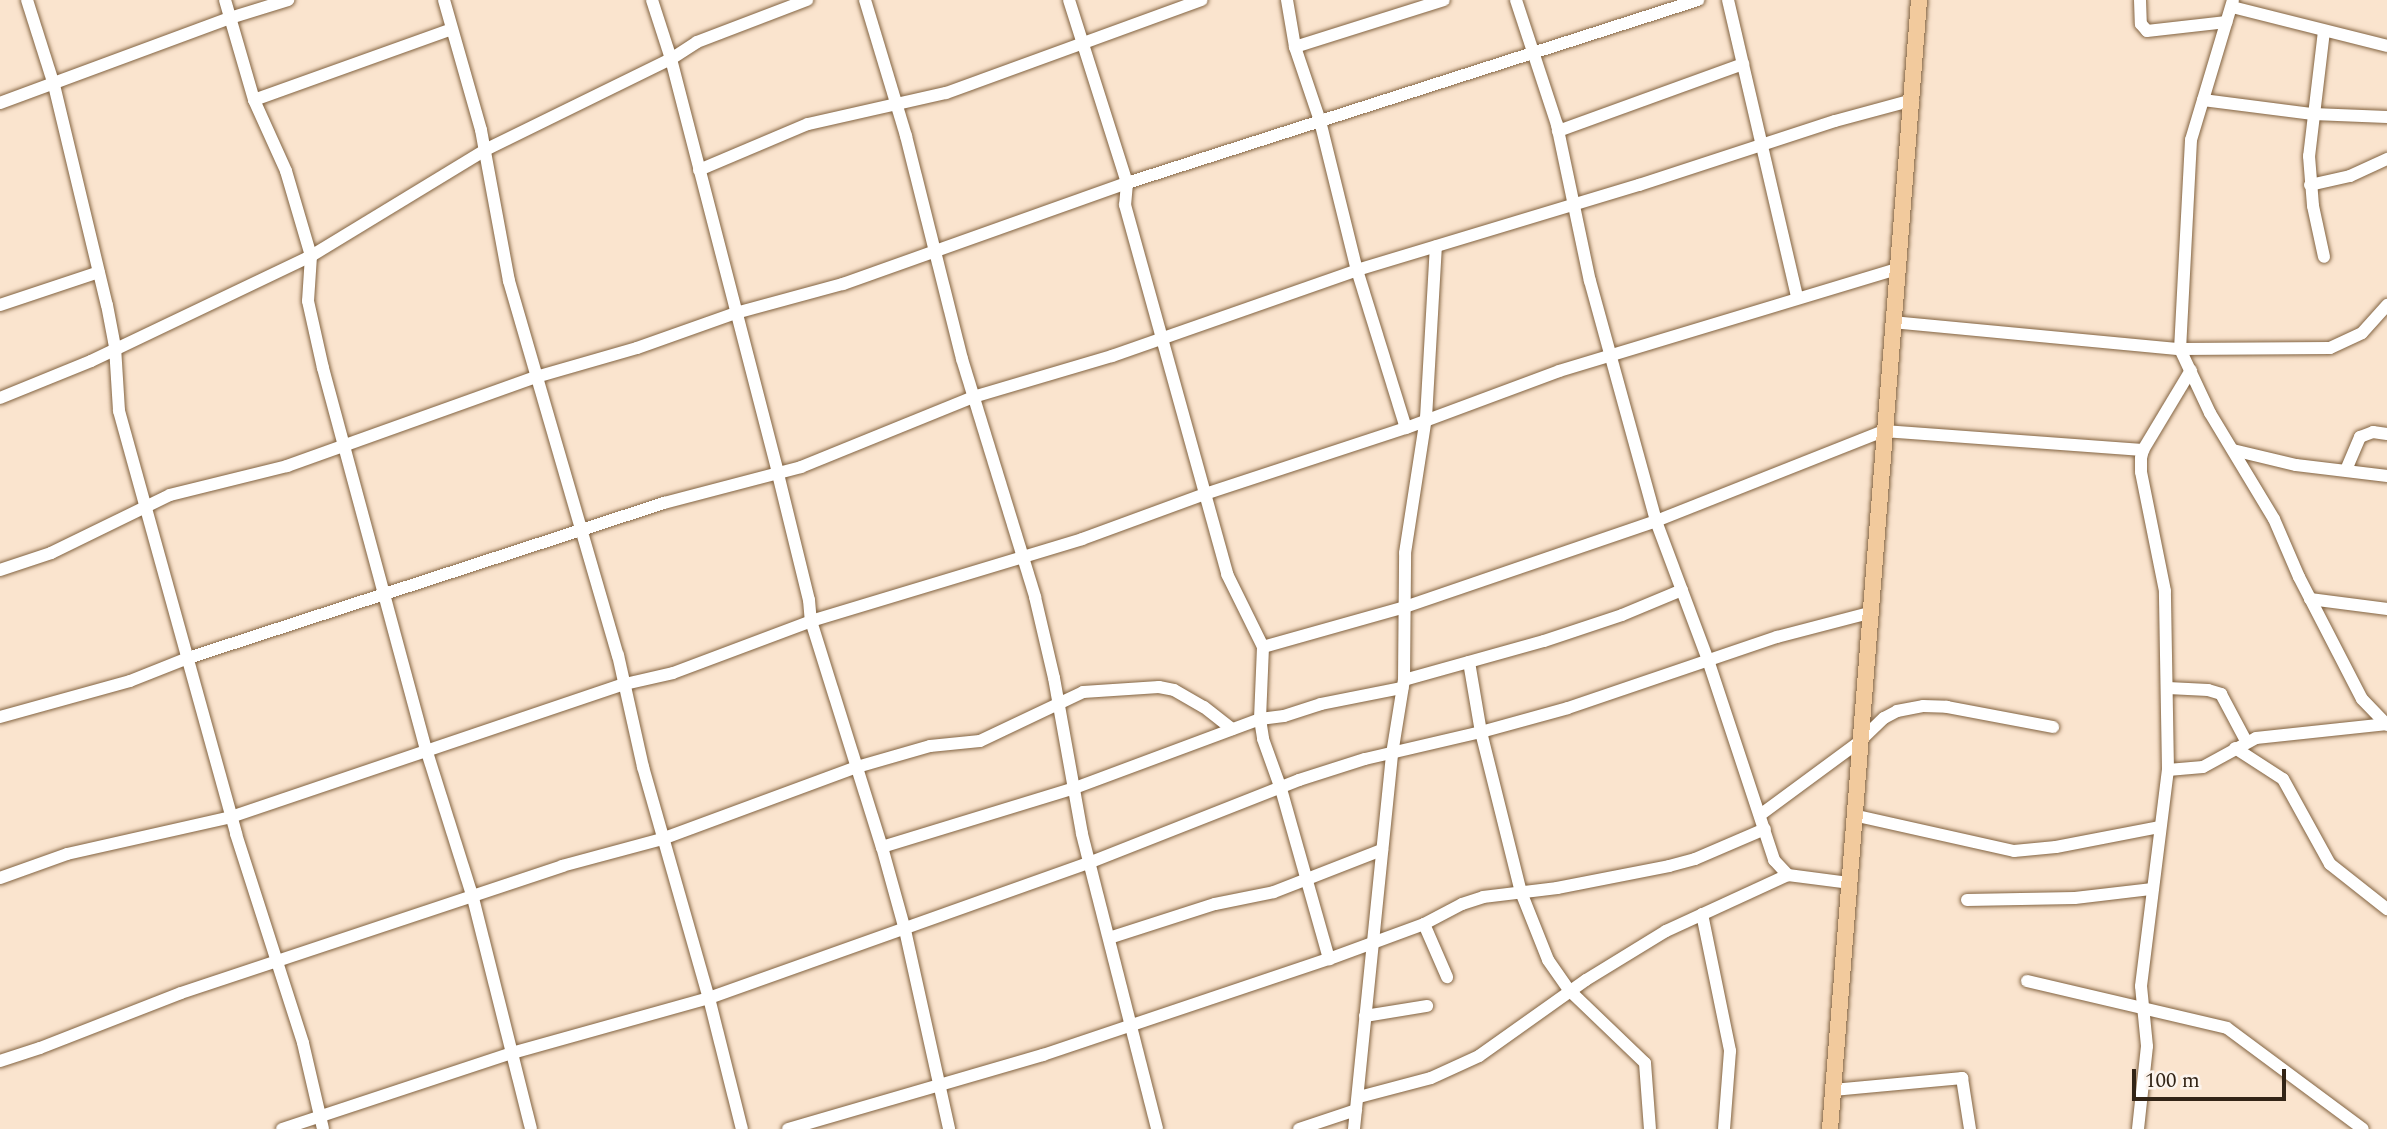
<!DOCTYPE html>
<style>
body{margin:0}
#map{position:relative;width:2387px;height:1129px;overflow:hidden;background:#fae4ce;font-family:Spectral,serif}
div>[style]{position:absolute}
.roads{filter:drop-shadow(0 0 2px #826341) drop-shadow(0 0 2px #826341)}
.minor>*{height:12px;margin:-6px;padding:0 6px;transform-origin:6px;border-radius:6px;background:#fff}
.major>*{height:16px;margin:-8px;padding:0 8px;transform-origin:8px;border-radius:8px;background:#f2ca9d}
span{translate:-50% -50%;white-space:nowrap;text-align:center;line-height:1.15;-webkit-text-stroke:5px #fcf4ed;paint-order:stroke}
.scale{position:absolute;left:2132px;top:1069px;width:154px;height:32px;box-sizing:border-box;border:4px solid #322416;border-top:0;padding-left:9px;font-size:21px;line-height:24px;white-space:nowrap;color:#322416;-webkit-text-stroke:5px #fcf4ed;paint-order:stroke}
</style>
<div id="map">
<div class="roads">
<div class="minor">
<i style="left:27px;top:0;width:89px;rotate:72.4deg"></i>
<i style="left:54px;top:85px;width:226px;rotate:76.5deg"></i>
<i style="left:107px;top:305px;width:43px;rotate:79.2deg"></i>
<i style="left:115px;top:347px;width:64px;rotate:86.4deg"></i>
<i style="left:119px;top:411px;width:439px;rotate:74.5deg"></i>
<i style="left:236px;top:834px;width:219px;rotate:72.2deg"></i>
<i style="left:303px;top:1043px;width:88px;rotate:76.9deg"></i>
<i style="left:225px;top:0;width:104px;rotate:73.8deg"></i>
<i style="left:254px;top:100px;width:78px;rotate:65.7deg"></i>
<i style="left:286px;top:171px;width:89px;rotate:73.6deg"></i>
<i style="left:311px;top:256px;width:45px;rotate:93.8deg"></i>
<i style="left:308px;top:301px;width:69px;rotate:77.4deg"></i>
<i style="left:323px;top:368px;width:395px;rotate:74.9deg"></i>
<i style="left:426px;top:749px;width:156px;rotate:72.5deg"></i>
<i style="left:473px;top:898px;width:238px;rotate:75.9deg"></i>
<i style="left:444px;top:0;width:135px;rotate:74.1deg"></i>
<i style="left:481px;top:130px;width:154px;rotate:79.5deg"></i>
<i style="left:509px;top:281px;width:390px;rotate:73.8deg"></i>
<i style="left:618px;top:655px;width:115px;rotate:77.4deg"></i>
<i style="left:643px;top:767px;width:240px;rotate:74.1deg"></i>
<i style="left:709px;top:998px;width:135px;rotate:75.9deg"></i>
<i style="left:652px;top:0;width:62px;rotate:72.1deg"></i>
<i style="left:671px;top:59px;width:429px;rotate:75.5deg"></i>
<i style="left:778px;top:474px;width:130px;rotate:76.2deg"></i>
<i style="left:809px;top:600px;width:21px;rotate:85deg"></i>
<i style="left:811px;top:621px;width:237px;rotate:72.6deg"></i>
<i style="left:882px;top:847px;width:86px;rotate:74.5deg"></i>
<i style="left:905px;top:930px;width:204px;rotate:77.5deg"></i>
<i style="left:865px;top:0;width:142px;rotate:73.2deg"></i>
<i style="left:906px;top:136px;width:230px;rotate:75.9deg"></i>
<i style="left:962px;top:359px;width:249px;rotate:72.9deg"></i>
<i style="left:1035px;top:597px;width:83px;rotate:76.8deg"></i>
<i style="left:1054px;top:678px;width:158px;rotate:79.8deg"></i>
<i style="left:1082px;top:834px;width:304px;rotate:75.7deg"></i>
<i style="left:1069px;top:0;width:192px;rotate:72.4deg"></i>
<i style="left:1127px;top:183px;width:22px;rotate:95deg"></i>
<i style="left:1125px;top:205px;width:383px;rotate:74.5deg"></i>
<i style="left:1227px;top:574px;width:81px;rotate:63.7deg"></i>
<i style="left:1263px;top:647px;width:72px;rotate:92.4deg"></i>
<i style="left:1260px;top:719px;width:20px;rotate:81deg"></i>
<i style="left:1263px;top:739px;width:53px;rotate:70.2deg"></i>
<i style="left:1281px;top:789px;width:177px;rotate:74.2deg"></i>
<i style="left:1287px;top:0;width:48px;rotate:80.3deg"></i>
<i style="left:1295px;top:47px;width:78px;rotate:71.3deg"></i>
<i style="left:1320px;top:121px;width:154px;rotate:76.1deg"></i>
<i style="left:1357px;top:270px;width:165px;rotate:72.8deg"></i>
<i style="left:1516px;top:0;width:132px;rotate:71.8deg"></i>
<i style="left:1557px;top:125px;width:159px;rotate:78.1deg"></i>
<i style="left:1590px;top:281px;width:249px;rotate:74.6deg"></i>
<i style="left:1656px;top:521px;width:148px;rotate:69.5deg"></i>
<i style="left:1708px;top:660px;width:211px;rotate:71.7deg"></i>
<i style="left:1774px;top:860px;width:21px;rotate:47deg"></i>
<i style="left:1788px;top:875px;width:63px;rotate:7.4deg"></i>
<i style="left:1728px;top:0;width:305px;rotate:76.9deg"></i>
<i style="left:2140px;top:0;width:24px;rotate:88deg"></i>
<i style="left:2141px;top:24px;width:9px;rotate:49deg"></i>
<i style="left:2147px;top:31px;width:80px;rotate:-6.5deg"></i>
<i style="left:2233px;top:0;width:146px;rotate:106.7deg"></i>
<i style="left:2191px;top:140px;width:209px;rotate:93deg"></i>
<i style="left:2180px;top:349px;width:71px;rotate:64.9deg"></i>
<i style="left:2210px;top:413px;width:124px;rotate:58.9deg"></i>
<i style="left:2274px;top:519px;width:63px;rotate:66.7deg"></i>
<i style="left:2299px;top:577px;width:137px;rotate:62.7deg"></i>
<i style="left:2362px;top:699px;width:36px;rotate:46deg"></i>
<i style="left:2232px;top:7px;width:160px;rotate:14.1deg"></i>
<i style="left:2324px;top:31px;width:126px;rotate:96.8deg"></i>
<i style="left:2309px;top:156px;width:50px;rotate:85.4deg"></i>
<i style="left:2313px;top:206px;width:52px;rotate:77.8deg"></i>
<i style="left:1295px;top:47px;width:156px;rotate:-17.5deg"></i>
<i style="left:254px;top:100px;width:210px;rotate:-19.7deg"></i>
<i style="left:2203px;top:100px;width:111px;rotate:7.3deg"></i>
<i style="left:2313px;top:114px;width:74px;rotate:2.3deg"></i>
<i style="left:0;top:103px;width:245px;rotate:-20.3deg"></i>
<i style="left:230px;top:18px;width:61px;rotate:-17.2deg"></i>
<i style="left:1558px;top:131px;width:197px;rotate:-19.9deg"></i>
<i style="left:699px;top:170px;width:118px;rotate:-22.9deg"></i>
<i style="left:808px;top:124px;width:141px;rotate:-12.7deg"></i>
<i style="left:946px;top:93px;width:272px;rotate:-20deg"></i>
<i style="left:2310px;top:185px;width:41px;rotate:-12.7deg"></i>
<i style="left:2350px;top:176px;width:41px;rotate:-24.7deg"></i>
<i style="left:0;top:305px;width:104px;rotate:-18.4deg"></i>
<i style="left:1892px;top:322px;width:289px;rotate:5.4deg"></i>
<i style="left:2180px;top:349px;width:150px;rotate:-0.4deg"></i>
<i style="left:2330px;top:348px;width:35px;rotate:-25deg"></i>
<i style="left:2362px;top:333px;width:38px;rotate:-48deg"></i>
<i style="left:0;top:398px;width:98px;rotate:-22.1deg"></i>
<i style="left:91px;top:361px;width:244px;rotate:-25.5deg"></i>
<i style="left:311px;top:256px;width:204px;rotate:-31.3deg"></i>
<i style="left:485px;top:150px;width:207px;rotate:-26.1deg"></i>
<i style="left:671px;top:59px;width:31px;rotate:-33deg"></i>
<i style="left:697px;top:42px;width:118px;rotate:-20.9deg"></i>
<i style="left:2233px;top:450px;width:65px;rotate:13.4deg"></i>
<i style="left:2296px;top:465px;width:92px;rotate:6.9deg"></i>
<i style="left:2346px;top:470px;width:36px;rotate:-67deg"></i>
<i style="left:2360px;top:437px;width:14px;rotate:-21deg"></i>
<i style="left:2373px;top:432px;width:14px;rotate:8deg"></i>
<i style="left:0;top:570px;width:54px;rotate:-18.4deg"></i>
<i style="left:51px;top:553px;width:132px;rotate:-26deg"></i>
<i style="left:170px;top:495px;width:121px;rotate:-13.9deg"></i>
<i style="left:287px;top:466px;width:264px;rotate:-19.7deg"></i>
<i style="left:536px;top:377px;width:105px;rotate:-16deg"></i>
<i style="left:637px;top:348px;width:105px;rotate:-19.5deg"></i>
<i style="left:736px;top:313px;width:111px;rotate:-15.2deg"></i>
<i style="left:843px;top:284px;width:301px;rotate:-19.6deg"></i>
<i style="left:1127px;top:183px;width:600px;rotate:-17.77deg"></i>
<i style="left:2310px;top:599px;width:78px;rotate:7.4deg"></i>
<i style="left:1263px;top:647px;width:148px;rotate:-15.7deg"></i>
<i style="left:1405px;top:607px;width:265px;rotate:-18.9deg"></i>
<i style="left:1656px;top:521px;width:244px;rotate:-21.6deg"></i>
<i style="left:1883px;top:431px;width:261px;rotate:4.2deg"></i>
<i style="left:1469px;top:662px;width:71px;rotate:80.3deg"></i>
<i style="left:1481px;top:732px;width:165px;rotate:76deg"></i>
<i style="left:1521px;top:892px;width:73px;rotate:68.3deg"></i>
<i style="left:1548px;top:960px;width:38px;rotate:55deg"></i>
<i style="left:1570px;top:991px;width:104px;rotate:43.8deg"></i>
<i style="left:1645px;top:1063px;width:66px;rotate:85.7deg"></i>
<i style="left:1404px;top:680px;width:145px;rotate:-15.6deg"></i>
<i style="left:1544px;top:641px;width:82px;rotate:-18.4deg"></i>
<i style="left:1622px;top:615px;width:65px;rotate:-22.6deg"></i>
<i style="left:2168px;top:688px;width:40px;rotate:2.9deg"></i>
<i style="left:2208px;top:690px;width:14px;rotate:17deg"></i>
<i style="left:2221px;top:694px;width:53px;rotate:62deg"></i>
<i style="left:0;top:717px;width:135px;rotate:-15.5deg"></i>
<i style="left:130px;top:681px;width:62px;rotate:-21.6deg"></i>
<i style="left:188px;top:658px;width:501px;rotate:-18.04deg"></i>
<i style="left:664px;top:503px;width:142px;rotate:-14.7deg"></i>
<i style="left:801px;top:467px;width:186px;rotate:-22.1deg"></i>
<i style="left:973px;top:397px;width:145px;rotate:-16.4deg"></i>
<i style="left:1112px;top:356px;width:260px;rotate:-19.3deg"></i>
<i style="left:1357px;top:270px;width:295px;rotate:-16.8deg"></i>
<i style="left:1639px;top:185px;width:206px;rotate:-18.1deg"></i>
<i style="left:1835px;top:121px;width:81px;rotate:-15.1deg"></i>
<i style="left:2235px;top:748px;width:57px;rotate:32.9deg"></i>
<i style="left:2283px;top:779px;width:97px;rotate:61.1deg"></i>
<i style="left:2330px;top:864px;width:73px;rotate:38.3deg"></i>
<i style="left:2168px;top:770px;width:35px;rotate:-5deg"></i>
<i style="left:2203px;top:767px;width:60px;rotate:-28.7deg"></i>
<i style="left:2256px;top:738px;width:132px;rotate:-6.1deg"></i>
<i style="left:1760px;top:815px;width:123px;rotate:-36.4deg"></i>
<i style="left:1859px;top:742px;width:35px;rotate:-44deg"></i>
<i style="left:1884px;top:718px;width:15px;rotate:-28deg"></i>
<i style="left:1897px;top:711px;width:26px;rotate:-11deg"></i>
<i style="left:1923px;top:706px;width:24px;rotate:2deg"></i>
<i style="left:1947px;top:707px;width:108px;rotate:10.7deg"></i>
<i style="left:1853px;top:815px;width:165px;rotate:12.6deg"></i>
<i style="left:2014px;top:851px;width:42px;rotate:-5.4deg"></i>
<i style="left:2056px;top:847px;width:106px;rotate:-10.9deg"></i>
<i style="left:882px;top:847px;width:199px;rotate:-17deg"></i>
<i style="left:1072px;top:789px;width:201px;rotate:-20.4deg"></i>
<i style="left:1260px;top:719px;width:24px;rotate:-7deg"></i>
<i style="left:1284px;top:716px;width:39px;rotate:-18deg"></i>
<i style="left:1321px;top:704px;width:83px;rotate:-11.2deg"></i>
<i style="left:0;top:878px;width:71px;rotate:-19.7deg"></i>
<i style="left:67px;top:854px;width:168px;rotate:-12.7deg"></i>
<i style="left:231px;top:817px;width:416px;rotate:-18.7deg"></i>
<i style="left:625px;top:684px;width:49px;rotate:-12.9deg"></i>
<i style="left:673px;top:673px;width:147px;rotate:-20.6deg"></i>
<i style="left:811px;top:621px;width:283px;rotate:-16.8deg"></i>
<i style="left:1082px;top:539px;width:131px;rotate:-20.1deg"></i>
<i style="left:1205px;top:494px;width:212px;rotate:-18.2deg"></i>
<i style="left:1406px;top:428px;width:163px;rotate:-20.4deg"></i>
<i style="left:1559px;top:371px;width:352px;rotate:-16.8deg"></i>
<i style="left:1967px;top:900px;width:108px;rotate:-1.1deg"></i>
<i style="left:2075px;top:898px;width:78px;rotate:-6.7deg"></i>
<i style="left:1702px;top:914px;width:140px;rotate:78.4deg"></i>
<i style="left:1730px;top:1051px;width:78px;rotate:94.4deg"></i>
<i style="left:1424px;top:924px;width:58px;rotate:66.5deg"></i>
<i style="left:1109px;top:938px;width:111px;rotate:-17.8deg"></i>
<i style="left:1215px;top:904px;width:60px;rotate:-11.5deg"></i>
<i style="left:1274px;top:892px;width:116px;rotate:-21.3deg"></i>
<i style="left:2027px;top:981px;width:205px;rotate:13.2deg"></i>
<i style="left:2227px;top:1028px;width:169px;rotate:36.6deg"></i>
<i style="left:1365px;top:1016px;width:63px;rotate:-9.2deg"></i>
<i style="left:0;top:1061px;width:42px;rotate:-18deg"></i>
<i style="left:40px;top:1048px;width:151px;rotate:-21.3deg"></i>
<i style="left:181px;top:993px;width:402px;rotate:-18.4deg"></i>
<i style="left:562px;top:866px;width:104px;rotate:-15.1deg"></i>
<i style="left:662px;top:839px;width:208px;rotate:-20.3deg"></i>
<i style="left:857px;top:767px;width:76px;rotate:-16deg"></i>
<i style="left:930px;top:746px;width:50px;rotate:-5.7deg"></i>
<i style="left:980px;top:741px;width:114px;rotate:-25.4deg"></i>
<i style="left:1083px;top:692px;width:76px;rotate:-3.8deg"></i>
<i style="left:1159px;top:687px;width:15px;rotate:11deg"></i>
<i style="left:1174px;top:690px;width:34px;rotate:30deg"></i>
<i style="left:1204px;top:707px;width:36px;rotate:38deg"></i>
<i style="left:1833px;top:1090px;width:130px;rotate:-5.3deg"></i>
<i style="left:1962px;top:1078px;width:52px;rotate:81.1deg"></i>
<i style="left:1359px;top:1097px;width:74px;rotate:-14.8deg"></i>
<i style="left:1431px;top:1078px;width:53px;rotate:-24.6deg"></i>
<i style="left:1479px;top:1056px;width:131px;rotate:-35.4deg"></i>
<i style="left:1586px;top:980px;width:94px;rotate:-31.5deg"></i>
<i style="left:1666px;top:931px;width:134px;rotate:-24.7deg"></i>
<i style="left:282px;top:1129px;width:242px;rotate:-18.3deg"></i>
<i style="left:512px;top:1053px;width:205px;rotate:-15.6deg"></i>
<i style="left:709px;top:998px;width:405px;rotate:-19.6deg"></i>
<i style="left:1091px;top:862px;width:224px;rotate:-21.5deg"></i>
<i style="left:1299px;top:780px;width:69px;rotate:-17.7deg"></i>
<i style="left:1365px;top:759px;width:119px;rotate:-13.1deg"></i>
<i style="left:1481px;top:732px;width:90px;rotate:-15.4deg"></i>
<i style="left:1568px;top:708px;width:221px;rotate:-18.8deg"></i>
<i style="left:1777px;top:637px;width:95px;rotate:-14.6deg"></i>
<i style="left:788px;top:1129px;width:266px;rotate:-16.2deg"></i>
<i style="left:1043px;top:1055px;width:302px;rotate:-18.6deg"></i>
<i style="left:1329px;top:959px;width:101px;rotate:-20.2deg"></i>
<i style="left:1424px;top:924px;width:43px;rotate:-27.8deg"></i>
<i style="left:1462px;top:904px;width:22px;rotate:-18deg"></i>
<i style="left:1483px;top:897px;width:75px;rotate:-6.9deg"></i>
<i style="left:1557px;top:888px;width:114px;rotate:-11.1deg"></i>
<i style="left:1669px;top:866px;width:27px;rotate:-15deg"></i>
<i style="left:1695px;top:859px;width:76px;rotate:-23.2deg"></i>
<i style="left:1299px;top:1129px;width:60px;rotate:-18.4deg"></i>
<i style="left:1354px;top:1129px;width:377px;rotate:-84.2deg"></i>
<i style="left:1392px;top:754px;width:75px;rotate:-80.8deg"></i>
<i style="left:1404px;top:680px;width:127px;rotate:-89.5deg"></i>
<i style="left:1405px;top:553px;width:137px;rotate:-81.2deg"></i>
<i style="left:1426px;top:418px;width:172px;rotate:-86.7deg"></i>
<i style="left:2138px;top:1129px;width:83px;rotate:-83.8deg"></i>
<i style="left:2147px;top:1046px;width:60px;rotate:-95.7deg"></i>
<i style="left:2141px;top:986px;width:218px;rotate:-82.9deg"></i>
<i style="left:2168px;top:770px;width:179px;rotate:-91deg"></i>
<i style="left:2165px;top:591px;width:121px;rotate:-101.4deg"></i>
<i style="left:2141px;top:472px;width:14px;rotate:-90deg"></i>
<i style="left:2141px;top:458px;width:8px;rotate:-76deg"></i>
<i style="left:2143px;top:450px;width:93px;rotate:-59deg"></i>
</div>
<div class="major">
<i style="left:1830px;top:1129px;width:1133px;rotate:-85.49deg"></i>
</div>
</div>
<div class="scale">100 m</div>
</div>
